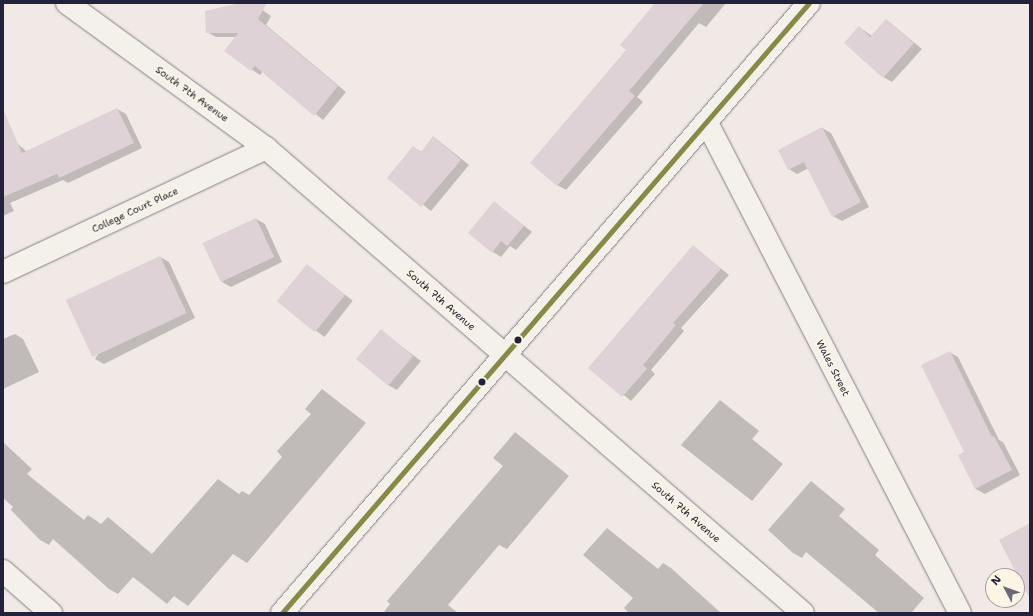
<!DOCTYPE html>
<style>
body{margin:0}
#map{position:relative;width:1033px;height:616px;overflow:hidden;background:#f1e9e6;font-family:"Shantell Sans",sans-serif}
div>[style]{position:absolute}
.shadow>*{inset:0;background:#0003;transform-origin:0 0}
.building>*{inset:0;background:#ded2d7;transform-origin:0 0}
.roads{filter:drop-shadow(0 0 1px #848084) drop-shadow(0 0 1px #848084)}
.minor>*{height:22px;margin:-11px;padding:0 11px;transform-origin:11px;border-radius:11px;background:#f4f1eb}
.tertiary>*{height:22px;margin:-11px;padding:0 11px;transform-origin:11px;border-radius:11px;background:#f4f1eb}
.bus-1>*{height:5px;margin:-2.5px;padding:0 2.5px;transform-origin:2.5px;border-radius:2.5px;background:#888847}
.dots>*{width:11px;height:11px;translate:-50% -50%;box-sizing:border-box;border:2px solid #fcf5e5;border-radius:50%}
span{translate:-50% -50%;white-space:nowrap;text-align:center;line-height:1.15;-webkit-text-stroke:4px #fcf5e5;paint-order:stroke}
.street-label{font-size:10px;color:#22223b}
.frame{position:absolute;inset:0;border:4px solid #22223b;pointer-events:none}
.north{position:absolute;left:985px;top:568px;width:40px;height:40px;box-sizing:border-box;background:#fcf5e5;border:1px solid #a5a1a1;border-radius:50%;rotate:311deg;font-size:11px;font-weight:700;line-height:16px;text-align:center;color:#22223b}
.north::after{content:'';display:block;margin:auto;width:14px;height:18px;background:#6a6877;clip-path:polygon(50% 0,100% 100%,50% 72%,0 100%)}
</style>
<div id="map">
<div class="shadow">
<i style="clip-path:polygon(245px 3px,252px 3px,271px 16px,266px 25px,346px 92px,323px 120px,263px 71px,260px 75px,225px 51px,236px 37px,216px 37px,207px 32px)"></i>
<i style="clip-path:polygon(656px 3px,726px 3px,706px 27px,699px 23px,637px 97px,643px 102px,566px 190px,557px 185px,628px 50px)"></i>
<i style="clip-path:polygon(887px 20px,922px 49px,892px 82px,883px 77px,859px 27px,872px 36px)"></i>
<i style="clip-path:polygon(117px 109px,126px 114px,142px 148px,68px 183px,63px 180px,10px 203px,14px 211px,3px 216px,3px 150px,18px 144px,27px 152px)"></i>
<i style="clip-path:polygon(822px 128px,831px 133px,869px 207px,842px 221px,833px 216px,809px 168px,797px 174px,789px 169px)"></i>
<i style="clip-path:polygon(434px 137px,469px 165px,431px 211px,388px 177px,413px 147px,422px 152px)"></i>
<i style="clip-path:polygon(494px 202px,532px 232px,516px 250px,510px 246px,501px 257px,493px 252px)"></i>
<i style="clip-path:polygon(256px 219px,265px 224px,282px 262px,231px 287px,222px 282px)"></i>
<i style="clip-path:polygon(693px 246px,729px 275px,681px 328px,684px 331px,651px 370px,655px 374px,631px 401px,590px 367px)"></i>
<i style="clip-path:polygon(160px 257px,169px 262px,195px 318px,104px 364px,95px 359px)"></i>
<i style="left:307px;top:265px;width:58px;height:46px;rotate:38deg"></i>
<i style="clip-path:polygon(381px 331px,421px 361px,397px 390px,388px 385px)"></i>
<i style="clip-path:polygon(15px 334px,23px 339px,39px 372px,3px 389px,3px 339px)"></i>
<i style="clip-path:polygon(949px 352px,958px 357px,999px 440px,1003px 442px,1020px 475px,985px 494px,976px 489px,959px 456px,965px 453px)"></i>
<i style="clip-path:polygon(322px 389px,366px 423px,247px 563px,233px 554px,188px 606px,174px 596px,167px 604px,133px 577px,118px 594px,109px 589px,53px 539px,49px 545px,40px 540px,11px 510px,13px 507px,3px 498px,3px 442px,32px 469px,27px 474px,84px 520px,88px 515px,101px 524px,108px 517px,152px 554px,218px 479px,239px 494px,242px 491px,249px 495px,282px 457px,277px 451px,311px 414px,305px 409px)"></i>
<i style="clip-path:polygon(720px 400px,759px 431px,752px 439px,783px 464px,752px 501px,681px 445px)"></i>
<i style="clip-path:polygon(515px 432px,569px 476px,507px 549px,499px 545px,448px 605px,458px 613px,383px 613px,390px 604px,387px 601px,503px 466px,493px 458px)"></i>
<i style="clip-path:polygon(811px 481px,845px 509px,839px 516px,879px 550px,875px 555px,924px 598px,911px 613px,879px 613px,806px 552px,802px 558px,793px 553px,768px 530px)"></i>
<i style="clip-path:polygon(607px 528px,658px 569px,663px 563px,671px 568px,721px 613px,629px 613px,624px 608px,633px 598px,583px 555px)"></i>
</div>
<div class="building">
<i style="clip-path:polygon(240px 3px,267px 3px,258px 19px,338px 86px,314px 116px,255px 66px,251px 71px,224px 51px,238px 33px,206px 33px,205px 11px)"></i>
<i style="clip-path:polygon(655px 3px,704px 3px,629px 91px,635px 96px,557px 186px,530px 163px,626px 50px,620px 45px)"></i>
<i style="clip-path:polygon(886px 19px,914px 43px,883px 78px,844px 43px,859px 26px,870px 37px)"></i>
<i style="clip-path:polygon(117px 108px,134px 143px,59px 178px,57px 174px,3px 197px,3px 109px,22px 153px)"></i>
<i style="clip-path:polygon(822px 127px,861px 202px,832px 217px,804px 162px,788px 170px,778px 150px)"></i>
<i style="clip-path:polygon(433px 136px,461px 160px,421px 207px,387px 178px,413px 146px,421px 152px)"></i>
<i style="clip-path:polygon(494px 201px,524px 226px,507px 246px,501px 241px,492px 253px,468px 233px)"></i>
<i style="left:256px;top:218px;width:43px;height:59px;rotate:65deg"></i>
<i style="clip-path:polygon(693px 245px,721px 269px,673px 323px,676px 325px,643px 365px,647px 369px,622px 397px,588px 368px)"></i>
<i style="left:160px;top:256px;width:63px;height:104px;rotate:65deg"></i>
<i style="left:307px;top:264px;width:49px;height:48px;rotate:39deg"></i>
<i style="left:381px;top:329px;width:42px;height:39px;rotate:40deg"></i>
<i style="clip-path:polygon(950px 351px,992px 437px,994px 436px,1012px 470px,975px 489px,958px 455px,964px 452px,921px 365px)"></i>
<i style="clip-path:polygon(1030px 523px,1030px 599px,999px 540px)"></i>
</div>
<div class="roads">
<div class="minor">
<i style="left:67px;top:3px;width:246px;rotate:36.1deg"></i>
<i style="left:266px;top:148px;width:710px;rotate:40.89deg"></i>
<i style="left:707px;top:123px;width:551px;rotate:62.69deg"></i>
<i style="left:3px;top:272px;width:291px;rotate:-25.2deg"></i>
<i style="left:3px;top:571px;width:64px;rotate:41.2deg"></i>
</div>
<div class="tertiary">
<i style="left:282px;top:613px;width:806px;rotate:-49.18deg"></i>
</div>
</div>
<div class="bus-1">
<i style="left:282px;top:613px;width:806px;rotate:-49.18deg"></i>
</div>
<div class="dots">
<i style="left:518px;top:340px;background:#22223b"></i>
<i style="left:482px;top:382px;background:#22223b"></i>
</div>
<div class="street-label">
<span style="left:192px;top:94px;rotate:36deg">South 7th Avenue</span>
<span style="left:135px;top:210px;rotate:-25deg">College Court Place</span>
<span style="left:441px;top:300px;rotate:41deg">South 7th Avenue</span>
<span style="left:833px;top:368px;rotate:63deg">Wales Street</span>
<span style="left:686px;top:512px;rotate:41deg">South 7th Avenue</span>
</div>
<div class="frame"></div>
<div class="north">N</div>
</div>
